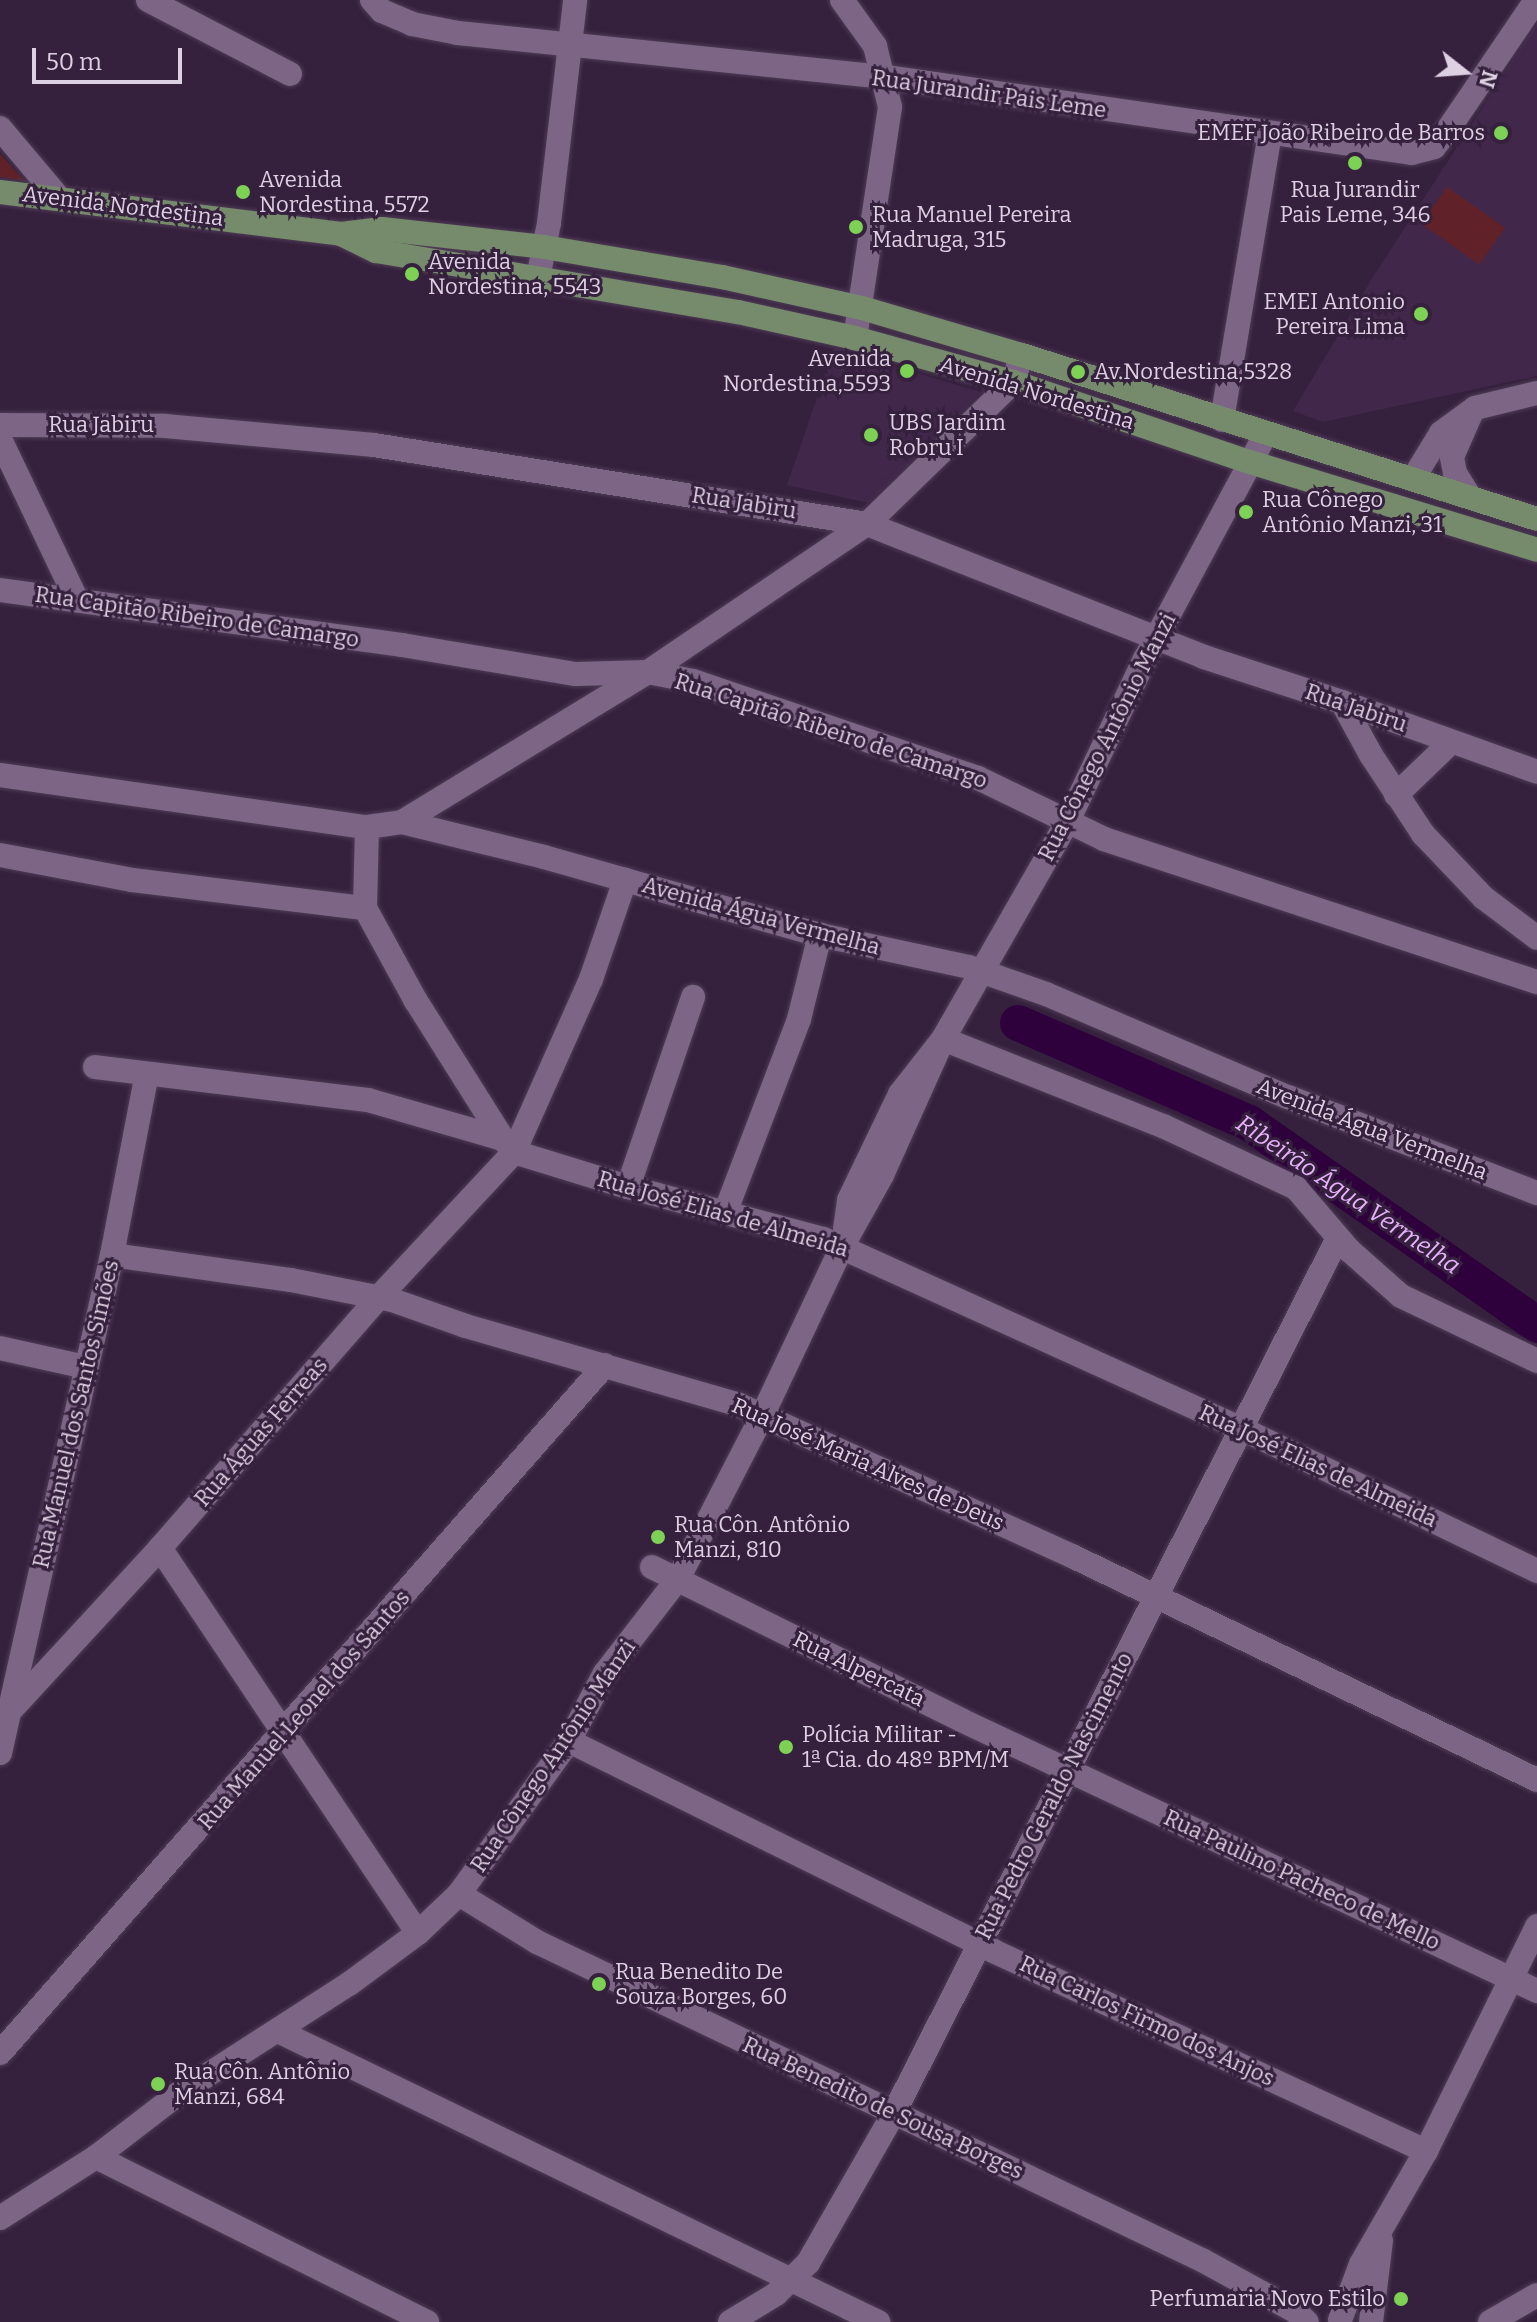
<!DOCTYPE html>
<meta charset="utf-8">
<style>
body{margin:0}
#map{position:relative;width:1537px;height:2322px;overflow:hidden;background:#35203d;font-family:Bitter,serif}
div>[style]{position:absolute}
.built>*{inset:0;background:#41274a}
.green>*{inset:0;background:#612128;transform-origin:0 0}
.river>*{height:36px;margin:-18px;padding:0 18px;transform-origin:18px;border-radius:18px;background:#2e003c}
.roads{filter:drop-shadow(0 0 2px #4e3c55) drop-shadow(0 0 2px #4e3c55)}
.minor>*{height:24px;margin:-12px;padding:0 12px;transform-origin:12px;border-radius:12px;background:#7d6586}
.major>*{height:24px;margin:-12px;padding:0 12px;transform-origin:12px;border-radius:12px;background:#768a6c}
.dots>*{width:22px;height:22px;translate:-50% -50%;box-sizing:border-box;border:4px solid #35203d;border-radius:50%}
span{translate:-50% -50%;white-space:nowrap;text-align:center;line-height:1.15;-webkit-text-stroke:6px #35203d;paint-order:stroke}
.street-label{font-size:22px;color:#ded0e3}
.poi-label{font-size:22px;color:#ded0e3}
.right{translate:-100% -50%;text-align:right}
.left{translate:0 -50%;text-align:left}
.water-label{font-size:24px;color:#e7b1fb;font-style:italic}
.north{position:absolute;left:1425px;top:32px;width:80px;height:80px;-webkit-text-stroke:6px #35203d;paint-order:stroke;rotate:107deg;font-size:22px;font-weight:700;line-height:32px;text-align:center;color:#ded0e3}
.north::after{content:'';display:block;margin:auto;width:28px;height:36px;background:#ded0e3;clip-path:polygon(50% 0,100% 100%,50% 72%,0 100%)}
.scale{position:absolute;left:32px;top:48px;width:150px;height:36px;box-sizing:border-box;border:4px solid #ded0e3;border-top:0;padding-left:10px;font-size:24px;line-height:28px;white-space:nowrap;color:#ded0e3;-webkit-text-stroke:6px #35203d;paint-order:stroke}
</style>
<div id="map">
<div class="built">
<i style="clip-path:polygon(1537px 23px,1537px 376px,1323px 422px,1293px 411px,1371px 280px)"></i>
<i style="clip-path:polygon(834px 348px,981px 392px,868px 503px,787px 485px)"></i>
</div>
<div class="green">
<i style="clip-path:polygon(0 154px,25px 181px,0 177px)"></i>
<i style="left:1447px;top:187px;width:71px;height:45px;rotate:35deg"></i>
</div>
<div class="river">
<i style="left:1018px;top:1023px;width:252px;rotate:23.4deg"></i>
<i style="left:1249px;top:1123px;width:352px;rotate:35deg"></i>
</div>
<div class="roads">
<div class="minor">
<i style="left:148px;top:0;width:160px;rotate:27.5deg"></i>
<i style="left:372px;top:0;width:15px;rotate:48deg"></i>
<i style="left:382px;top:11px;width:33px;rotate:23deg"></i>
<i style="left:412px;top:24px;width:47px;rotate:11.1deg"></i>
<i style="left:458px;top:33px;width:430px;rotate:5.9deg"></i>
<i style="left:886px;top:77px;width:531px;rotate:8.22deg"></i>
<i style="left:1412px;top:153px;width:23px;rotate:-15deg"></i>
<i style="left:1434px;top:147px;width:21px;rotate:-51deg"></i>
<i style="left:1447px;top:131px;width:158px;rotate:-55.8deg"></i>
<i style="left:842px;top:0;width:57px;rotate:54.3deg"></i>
<i style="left:875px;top:46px;width:63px;rotate:76.2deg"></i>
<i style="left:890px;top:107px;width:234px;rotate:98.6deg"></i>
<i style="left:0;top:128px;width:92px;rotate:49.9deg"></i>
<i style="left:538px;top:278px;width:56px;rotate:-78.7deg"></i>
<i style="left:549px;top:223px;width:225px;rotate:-83.3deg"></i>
<i style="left:1222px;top:420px;width:290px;rotate:-80.5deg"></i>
<i style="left:0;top:425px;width:165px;rotate:0.3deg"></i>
<i style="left:165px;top:426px;width:210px;rotate:5.2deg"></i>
<i style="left:374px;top:445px;width:499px;rotate:9.1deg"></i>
<i style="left:867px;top:524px;width:362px;rotate:21.5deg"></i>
<i style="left:1204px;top:657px;width:145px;rotate:18.1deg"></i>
<i style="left:1342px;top:702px;width:207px;rotate:19.7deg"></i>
<i style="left:0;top:439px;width:176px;rotate:64.5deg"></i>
<i style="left:1413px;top:479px;width:54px;rotate:-58.7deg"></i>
<i style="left:1441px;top:433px;width:42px;rotate:-36.3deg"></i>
<i style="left:1475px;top:408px;width:64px;rotate:-13.6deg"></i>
<i style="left:1470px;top:497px;width:28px;rotate:-122deg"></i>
<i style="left:1455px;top:473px;width:16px;rotate:-101deg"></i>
<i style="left:1452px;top:457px;width:45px;rotate:-66.3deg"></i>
<i style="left:0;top:590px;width:406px;rotate:7.8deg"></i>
<i style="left:402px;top:645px;width:176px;rotate:9.5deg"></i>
<i style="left:576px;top:674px;width:72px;rotate:-1.6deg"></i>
<i style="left:648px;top:672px;width:46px;rotate:11.3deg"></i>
<i style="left:693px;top:681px;width:301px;rotate:18.8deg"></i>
<i style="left:978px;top:778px;width:140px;rotate:25.8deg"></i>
<i style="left:1104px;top:839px;width:456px;rotate:18.3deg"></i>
<i style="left:1342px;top:702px;width:60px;rotate:61.3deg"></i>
<i style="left:1371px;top:755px;width:95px;rotate:56.6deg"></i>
<i style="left:1423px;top:834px;width:88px;rotate:46.4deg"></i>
<i style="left:1484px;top:898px;width:66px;rotate:37deg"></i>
<i style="left:0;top:775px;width:371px;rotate:8.1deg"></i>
<i style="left:367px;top:827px;width:35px;rotate:-8deg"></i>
<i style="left:402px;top:822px;width:146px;rotate:13.8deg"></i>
<i style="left:544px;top:857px;width:287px;rotate:15.8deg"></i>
<i style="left:820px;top:935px;width:152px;rotate:12.1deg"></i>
<i style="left:969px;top:967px;width:82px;rotate:19.3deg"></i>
<i style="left:1046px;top:994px;width:263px;rotate:23.1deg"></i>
<i style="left:1288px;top:1097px;width:267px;rotate:21.1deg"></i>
<i style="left:1396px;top:795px;width:76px;rotate:-43.9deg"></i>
<i style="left:402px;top:822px;width:288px;rotate:-31.4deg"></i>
<i style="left:648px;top:672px;width:264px;rotate:-34.1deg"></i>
<i style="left:867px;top:524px;width:204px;rotate:-44.2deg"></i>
<i style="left:1013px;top:382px;width:28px;rotate:-72deg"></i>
<i style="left:367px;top:827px;width:81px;rotate:91.4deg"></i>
<i style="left:365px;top:908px;width:106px;rotate:61.3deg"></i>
<i style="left:416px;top:1001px;width:163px;rotate:57.8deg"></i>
<i style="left:0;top:855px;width:134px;rotate:10.7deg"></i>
<i style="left:132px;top:880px;width:235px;rotate:6.9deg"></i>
<i style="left:943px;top:1039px;width:237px;rotate:21.6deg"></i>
<i style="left:1163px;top:1126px;width:147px;rotate:25deg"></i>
<i style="left:1296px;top:1188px;width:82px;rotate:49.5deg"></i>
<i style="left:1349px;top:1250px;width:69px;rotate:41.5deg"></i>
<i style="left:1401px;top:1296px;width:151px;rotate:25.5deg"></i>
<i style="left:95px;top:1067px;width:275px;rotate:6.9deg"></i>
<i style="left:368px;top:1100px;width:141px;rotate:16.1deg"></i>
<i style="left:503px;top:1139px;width:17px;rotate:50deg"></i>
<i style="left:514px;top:1152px;width:119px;rotate:17.1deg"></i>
<i style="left:628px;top:1187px;width:202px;rotate:14.9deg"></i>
<i style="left:823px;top:1239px;width:458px;rotate:24.4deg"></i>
<i style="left:1240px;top:1428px;width:330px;rotate:25.7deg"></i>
<i style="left:628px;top:1187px;width:201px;rotate:-71.1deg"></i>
<i style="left:725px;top:1213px;width:208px;rotate:-69.1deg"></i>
<i style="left:799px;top:1019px;width:87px;rotate:-76deg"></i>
<i style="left:845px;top:1229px;width:29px;rotate:-82deg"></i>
<i style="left:849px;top:1200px;width:118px;rotate:-64.3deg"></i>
<i style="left:900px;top:1094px;width:70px;rotate:-52deg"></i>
<i style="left:943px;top:1039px;width:251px;rotate:-60.2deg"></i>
<i style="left:1068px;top:821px;width:179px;rotate:-64.6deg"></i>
<i style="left:1145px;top:659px;width:256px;rotate:-61.8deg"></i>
<i style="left:112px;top:1255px;width:181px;rotate:8deg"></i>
<i style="left:291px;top:1280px;width:103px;rotate:11.2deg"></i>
<i style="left:392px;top:1300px;width:78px;rotate:19.4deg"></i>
<i style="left:466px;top:1326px;width:284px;rotate:16.1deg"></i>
<i style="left:739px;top:1405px;width:366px;rotate:24.4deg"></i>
<i style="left:1072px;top:1556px;width:516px;rotate:25.72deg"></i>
<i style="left:0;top:1348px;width:88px;rotate:12.5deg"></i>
<i style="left:160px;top:1548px;width:463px;rotate:56.2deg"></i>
<i style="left:652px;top:1567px;width:345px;rotate:26.3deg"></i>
<i style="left:961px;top:1720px;width:637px;rotate:25.2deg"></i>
<i style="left:8px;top:1713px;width:224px;rotate:-47.3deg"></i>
<i style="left:160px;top:1548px;width:332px;rotate:-48.9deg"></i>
<i style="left:378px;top:1298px;width:200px;rotate:-47deg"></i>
<i style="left:514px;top:1152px;width:189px;rotate:-66deg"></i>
<i style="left:591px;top:979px;width:105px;rotate:-71deg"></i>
<i style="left:569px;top:1741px;width:473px;rotate:26.3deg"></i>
<i style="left:993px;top:1951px;width:477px;rotate:24.8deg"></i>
<i style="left:0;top:1753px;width:510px;rotate:-77.33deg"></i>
<i style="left:112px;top:1255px;width:184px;rotate:-79.1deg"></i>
<i style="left:459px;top:1894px;width:92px;rotate:31.6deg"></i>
<i style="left:537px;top:1942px;width:737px;rotate:25.56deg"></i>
<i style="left:1202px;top:2260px;width:106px;rotate:28.7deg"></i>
<i style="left:1295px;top:2311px;width:16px;rotate:43deg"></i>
<i style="left:280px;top:2032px;width:665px;rotate:25.87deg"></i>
<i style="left:0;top:2053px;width:916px;rotate:-48.67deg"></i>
<i style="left:96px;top:2157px;width:370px;rotate:26.5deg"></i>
<i style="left:0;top:2218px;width:114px;rotate:-32.4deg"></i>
<i style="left:96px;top:2157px;width:103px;rotate:-37.5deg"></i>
<i style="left:178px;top:2094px;width:203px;rotate:-32.8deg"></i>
<i style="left:349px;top:1984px;width:86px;rotate:-36.5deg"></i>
<i style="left:418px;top:1933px;width:57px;rotate:-43.6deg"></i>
<i style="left:459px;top:1894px;width:188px;rotate:-54.3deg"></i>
<i style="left:569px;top:1741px;width:77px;rotate:-62.1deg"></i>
<i style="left:605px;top:1673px;width:119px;rotate:-52.2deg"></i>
<i style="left:678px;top:1579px;width:186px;rotate:-62.7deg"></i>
<i style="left:763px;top:1414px;width:185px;rotate:-64.7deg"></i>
<i style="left:842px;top:1247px;width:82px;rotate:-60.9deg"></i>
<i style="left:882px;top:1175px;width:149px;rotate:-65.8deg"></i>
<i style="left:1340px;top:2320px;width:60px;rotate:-69.4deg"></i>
<i style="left:1361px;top:2264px;width:130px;rotate:-60.1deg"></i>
<i style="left:1426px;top:2151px;width:251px;rotate:-63.7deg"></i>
<i style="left:730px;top:2322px;width:54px;rotate:-31.3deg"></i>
<i style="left:776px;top:2294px;width:45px;rotate:-44.1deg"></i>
<i style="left:808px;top:2263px;width:173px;rotate:-60.2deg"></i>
<i style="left:894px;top:2113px;width:981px;rotate:-63.1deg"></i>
<i style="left:1371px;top:2322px;width:82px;rotate:-83deg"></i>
<i style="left:1490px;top:2322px;width:54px;rotate:-29.9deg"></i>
</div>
<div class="major">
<i style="left:0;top:192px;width:344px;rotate:7deg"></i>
<i style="left:341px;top:234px;width:41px;rotate:-7deg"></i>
<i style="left:382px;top:229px;width:163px;rotate:6.3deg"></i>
<i style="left:544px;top:247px;width:181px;rotate:9.6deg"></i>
<i style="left:722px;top:277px;width:143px;rotate:12.5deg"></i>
<i style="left:862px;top:308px;width:167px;rotate:16.4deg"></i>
<i style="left:1022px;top:355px;width:540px;rotate:17.66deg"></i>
<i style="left:341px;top:234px;width:39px;rotate:26deg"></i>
<i style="left:376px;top:251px;width:367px;rotate:9.6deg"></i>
<i style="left:738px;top:312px;width:120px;rotate:12.5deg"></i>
<i style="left:855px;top:338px;width:164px;rotate:15.6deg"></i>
<i style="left:1013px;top:382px;width:250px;rotate:18.7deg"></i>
<i style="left:1250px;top:462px;width:300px;rotate:17deg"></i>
</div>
</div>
<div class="dots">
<i style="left:1501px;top:133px;background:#7dd154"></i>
<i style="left:1355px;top:163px;background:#7dd154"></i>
<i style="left:243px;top:192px;background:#7dd154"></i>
<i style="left:856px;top:227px;background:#7dd154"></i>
<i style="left:412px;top:274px;background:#7dd154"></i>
<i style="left:1421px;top:314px;background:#7dd154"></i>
<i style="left:907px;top:371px;background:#7dd154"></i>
<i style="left:1078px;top:372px;background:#7dd154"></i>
<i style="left:871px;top:435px;background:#7dd154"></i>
<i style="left:1246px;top:512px;background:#7dd154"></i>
<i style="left:658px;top:1537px;background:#7dd154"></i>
<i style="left:786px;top:1747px;background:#7dd154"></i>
<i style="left:599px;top:1984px;background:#7dd154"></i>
<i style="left:158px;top:2084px;background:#7dd154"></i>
<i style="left:1401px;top:2299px;background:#7dd154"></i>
</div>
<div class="street-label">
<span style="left:989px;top:94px;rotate:8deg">Rua Jurandir Pais Leme</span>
<span style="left:123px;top:206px;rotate:7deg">Avenida Nordestina</span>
<span style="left:1037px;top:393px;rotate:17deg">Avenida Nordestina</span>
<span style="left:101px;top:425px">Rua Jabiru</span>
<span style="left:744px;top:503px;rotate:9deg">Rua Jabiru</span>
<span style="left:197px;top:617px;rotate:8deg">Rua Capitão Ribeiro de Camargo</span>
<span style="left:1356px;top:708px;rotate:19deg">Rua Jabiru</span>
<span style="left:831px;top:731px;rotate:18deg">Rua Capitão Ribeiro de Camargo</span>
<span style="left:1107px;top:737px;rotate:-63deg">Rua Cônego Antônio Manzi</span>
<span style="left:761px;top:916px;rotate:15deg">Avenida Água Vermelha</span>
<span style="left:1372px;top:1129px;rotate:21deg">Avenida Água Vermelha</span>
<span style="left:723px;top:1214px;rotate:16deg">Rua José Elias de Almeida</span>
<span style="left:76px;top:1414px;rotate:-77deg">Rua Manuel dos Santos Simões</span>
<span style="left:261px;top:1432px;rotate:-49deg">Rua Águas Ferreas</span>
<span style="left:868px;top:1464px;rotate:24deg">Rua José Maria Alves de Deus</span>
<span style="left:1318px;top:1466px;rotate:25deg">Rua José Elias de Almeida</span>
<span style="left:859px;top:1669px;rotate:26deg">Rua Alpercata</span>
<span style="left:304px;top:1710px;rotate:-49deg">Rua Manuel Leonel dos Santos</span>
<span style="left:553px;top:1756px;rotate:-56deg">Rua Cônego Antônio Manzi</span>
<span style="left:1054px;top:1796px;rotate:-63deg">Rua Pedro Geraldo Nascimento</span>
<span style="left:1302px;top:1880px;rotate:25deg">Rua Paulino Pacheco de Mello</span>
<span style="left:1147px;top:2021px;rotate:25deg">Rua Carlos Firmo dos Anjos</span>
<span style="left:883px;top:2108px;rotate:25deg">Rua Benedito de Sousa Borges</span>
</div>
<div class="poi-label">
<span class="right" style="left:1485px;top:133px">EMEF João Ribeiro de Barros</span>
<span class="left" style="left:259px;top:192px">Avenida<br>Nordestina, 5572</span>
<span style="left:1355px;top:202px">Rua Jurandir<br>Pais Leme, 346</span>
<span class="left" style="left:872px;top:227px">Rua Manuel Pereira<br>Madruga, 315</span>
<span class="left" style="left:428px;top:274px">Avenida<br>Nordestina, 5543</span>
<span class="right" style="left:1405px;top:314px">EMEI Antonio<br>Pereira Lima</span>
<span class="right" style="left:891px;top:371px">Avenida<br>Nordestina,5593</span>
<span class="left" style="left:1094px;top:372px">Av.Nordestina,5328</span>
<span class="left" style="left:889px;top:435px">UBS Jardim<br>Robru I</span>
<span class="left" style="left:1262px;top:512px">Rua Cônego<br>Antônio Manzi, 31</span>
<span class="left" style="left:674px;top:1537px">Rua Côn. Antônio<br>Manzi, 810</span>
<span class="left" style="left:802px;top:1747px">Polícia Militar -<br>1ª Cia. do 48º BPM/M</span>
<span class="left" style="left:615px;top:1984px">Rua Benedito De<br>Souza Borges, 60</span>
<span class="left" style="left:174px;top:2084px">Rua Côn. Antônio<br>Manzi, 684</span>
<span class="right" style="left:1385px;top:2299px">Perfumaria Novo Estilo</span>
</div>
<div class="water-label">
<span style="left:1348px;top:1195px;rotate:34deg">Ribeirão Água Vermelha</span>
</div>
<div class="north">N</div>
<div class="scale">50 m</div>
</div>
